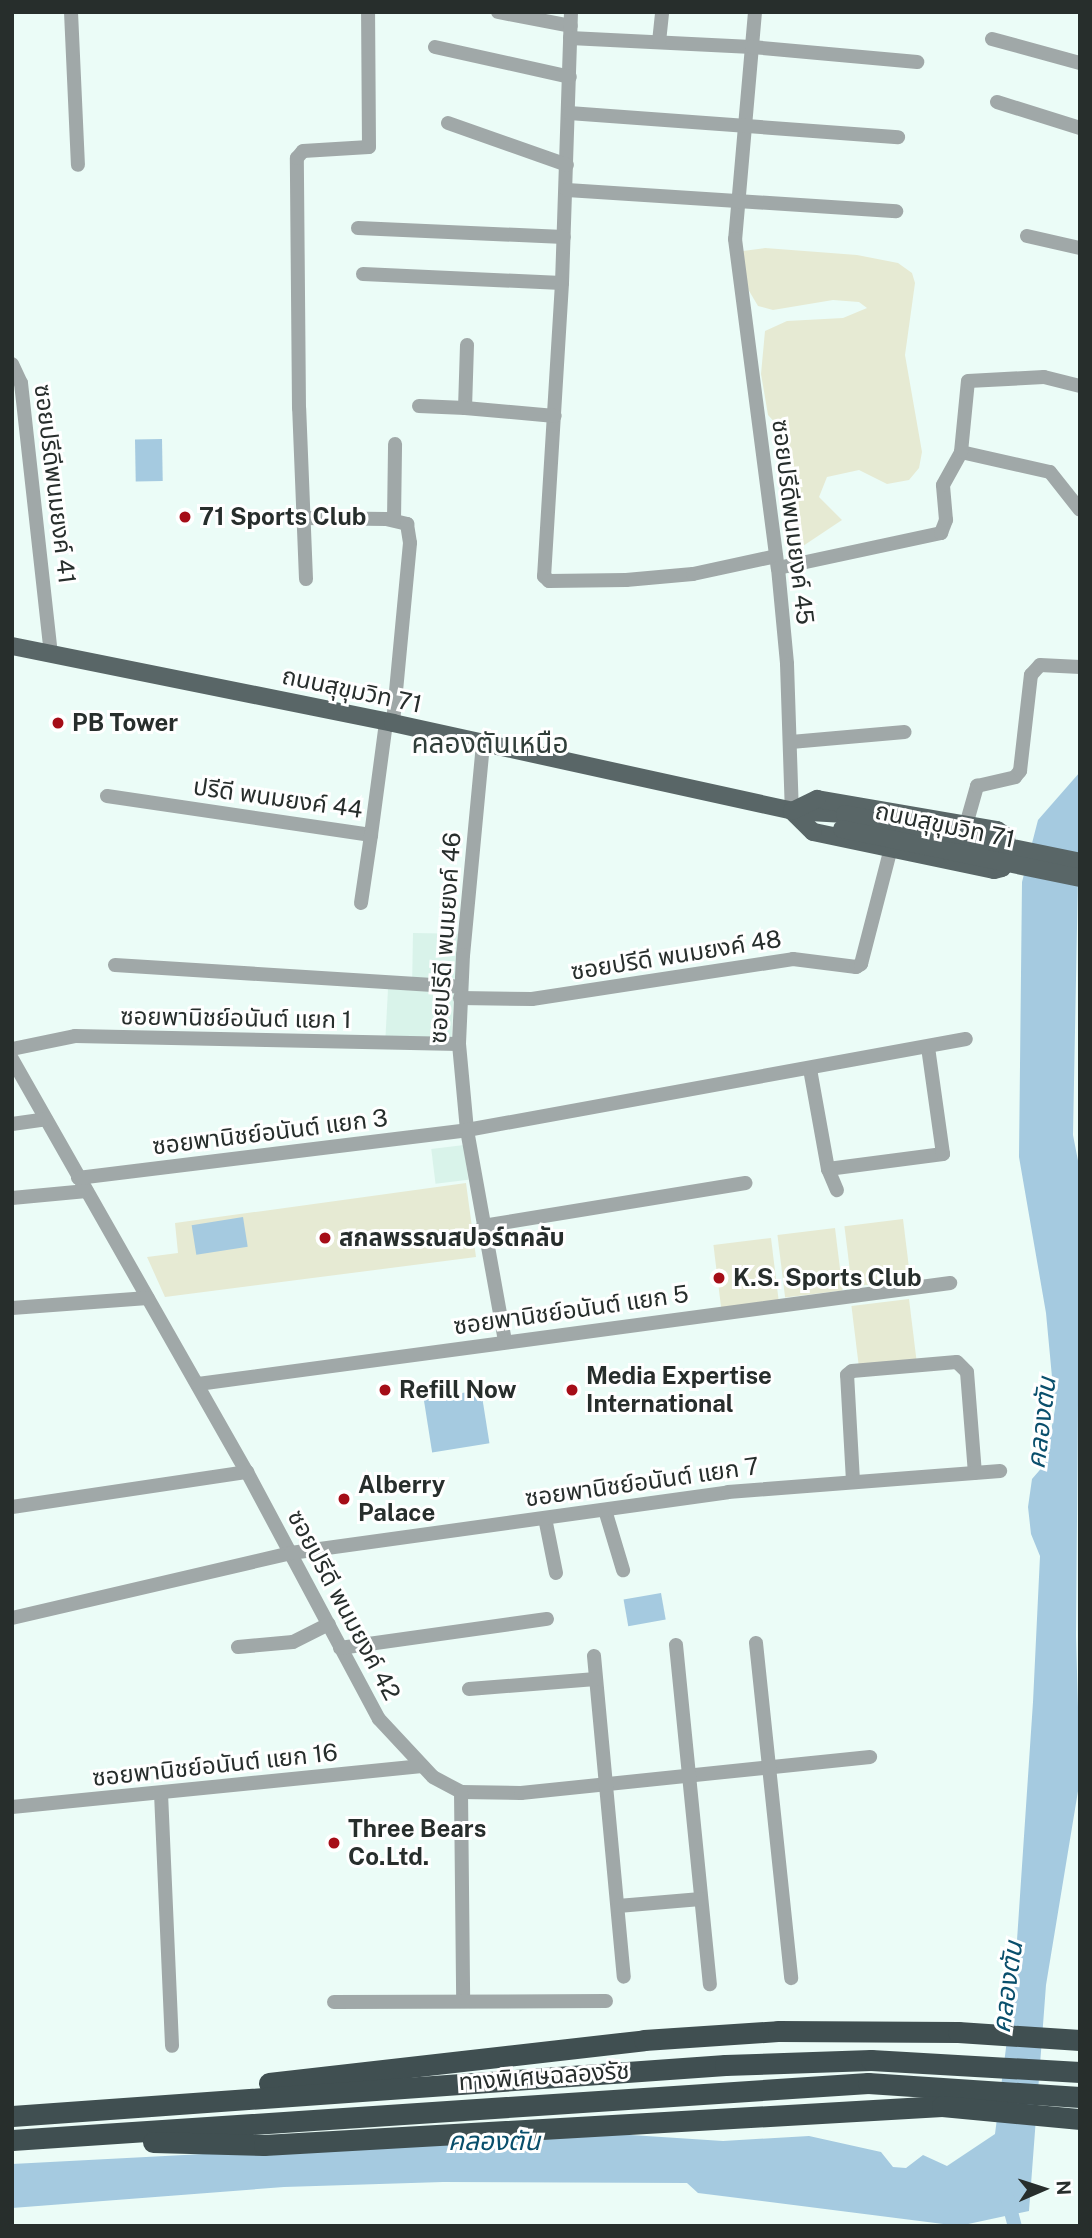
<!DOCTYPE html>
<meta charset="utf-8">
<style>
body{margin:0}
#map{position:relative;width:1092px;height:2238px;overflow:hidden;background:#ebfcf7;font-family:"Public Sans","Noto Sans Thai",sans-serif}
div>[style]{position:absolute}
.built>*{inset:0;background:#d9f3ea;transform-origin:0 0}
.green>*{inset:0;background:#e6ead3;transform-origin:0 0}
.water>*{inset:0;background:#a5cae0;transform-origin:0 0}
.canal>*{height:14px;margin:-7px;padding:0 7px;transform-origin:7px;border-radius:7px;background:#a5cae0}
.minor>*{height:14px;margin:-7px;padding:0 7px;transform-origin:7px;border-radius:7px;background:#a0a8a8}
.primary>*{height:18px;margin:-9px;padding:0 9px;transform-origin:9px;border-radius:9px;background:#596667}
.motorway>*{height:21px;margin:-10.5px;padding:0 10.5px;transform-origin:10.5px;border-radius:10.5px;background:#404f51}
.primary-bridge>*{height:18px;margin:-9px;padding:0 9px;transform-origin:9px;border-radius:9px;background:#596667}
.dots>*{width:19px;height:19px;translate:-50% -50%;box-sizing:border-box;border:4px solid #fff;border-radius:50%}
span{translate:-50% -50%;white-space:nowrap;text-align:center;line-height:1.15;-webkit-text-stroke:6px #fff;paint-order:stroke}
.street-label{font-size:24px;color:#272e2c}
.poi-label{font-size:24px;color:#272e2c;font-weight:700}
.left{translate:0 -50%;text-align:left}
.water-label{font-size:26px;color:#094f6c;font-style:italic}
.quarter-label{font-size:28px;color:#313f3a}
.frame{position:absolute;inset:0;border:14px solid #272e2c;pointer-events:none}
.north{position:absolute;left:1008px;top:2154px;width:70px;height:70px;-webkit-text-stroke:5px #fff;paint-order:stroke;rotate:87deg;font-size:19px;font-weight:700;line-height:28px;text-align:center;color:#272e2c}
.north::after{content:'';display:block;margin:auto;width:24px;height:32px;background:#272e2c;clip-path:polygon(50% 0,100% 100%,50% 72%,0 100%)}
</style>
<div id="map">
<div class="built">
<i style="left:413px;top:933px;width:45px;height:45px;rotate:1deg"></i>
<i style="left:388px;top:989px;width:66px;height:48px;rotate:3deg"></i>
<i style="left:464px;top:1145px;width:35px;height:33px;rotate:83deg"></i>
</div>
<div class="green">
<i style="clip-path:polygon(765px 248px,857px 255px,898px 263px,912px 273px,915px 283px,905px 355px,922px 452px,919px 468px,909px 480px,887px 484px,859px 470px,827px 477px,819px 497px,842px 520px,797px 550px,789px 545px,784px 525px,799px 492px,785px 485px,778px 472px,778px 450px,788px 437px,768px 415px,761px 374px,765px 331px,787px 321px,843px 318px,867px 308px,859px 302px,833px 300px,773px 310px,758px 306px,745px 284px,743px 251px)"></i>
<i style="clip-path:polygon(466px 1183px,476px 1257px,165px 1297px,147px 1257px,178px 1253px,175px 1223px)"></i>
<i style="left:903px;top:1219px;width:61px;height:59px;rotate:83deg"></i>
<i style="left:835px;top:1228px;width:63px;height:58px;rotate:83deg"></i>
<i style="left:771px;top:1238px;width:63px;height:58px;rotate:83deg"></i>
<i style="left:909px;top:1299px;width:62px;height:58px;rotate:83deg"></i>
</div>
<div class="water">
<i style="left:162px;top:439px;width:42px;height:27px;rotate:89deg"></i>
<i style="clip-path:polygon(1080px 772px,1073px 1135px,1080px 1171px,1076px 1636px,1080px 1779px,1046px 1985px,1029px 2211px,959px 2226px,698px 2193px,687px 2183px,443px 2182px,284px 2187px,12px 2208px,12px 2164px,600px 2133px,723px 2141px,809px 2136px,881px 2152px,893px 2167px,906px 2168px,923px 2155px,947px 2166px,995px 2134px,1014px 1985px,1033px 1702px,1040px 1556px,1031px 1534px,1028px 1507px,1032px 1479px,1045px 1464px,1055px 1409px,1046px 1313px,1019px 1157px,1022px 882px,1038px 820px)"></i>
<i style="left:243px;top:1217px;width:30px;height:52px;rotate:81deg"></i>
<i style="left:481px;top:1390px;width:54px;height:58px;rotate:81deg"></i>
<i style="left:661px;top:1593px;width:27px;height:38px;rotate:80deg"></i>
</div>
<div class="canal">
<i style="left:1007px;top:2197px;width:30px;rotate:75deg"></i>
</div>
<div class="minor">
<i style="left:71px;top:12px;width:153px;rotate:87.4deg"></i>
<i style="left:498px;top:12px;width:74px;rotate:10.9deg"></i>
<i style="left:571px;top:12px;width:271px;rotate:91.9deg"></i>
<i style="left:562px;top:283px;width:294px;rotate:93.5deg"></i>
<i style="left:544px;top:576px;width:7px;rotate:45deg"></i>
<i style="left:549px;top:581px;width:77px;rotate:-0.7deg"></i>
<i style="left:626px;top:580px;width:67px;rotate:-5.1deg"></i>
<i style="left:693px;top:574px;width:85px;rotate:-12.2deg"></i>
<i style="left:755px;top:12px;width:228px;rotate:95deg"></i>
<i style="left:735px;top:239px;width:332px;rotate:82.6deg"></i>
<i style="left:778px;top:568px;width:96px;rotate:84.6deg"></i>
<i style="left:787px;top:664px;width:147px;rotate:88.1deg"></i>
<i style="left:570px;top:38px;width:182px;rotate:2.8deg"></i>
<i style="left:752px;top:47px;width:166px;rotate:5.2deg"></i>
<i style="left:992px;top:39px;width:91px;rotate:15.3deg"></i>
<i style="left:659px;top:42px;width:30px;rotate:-84deg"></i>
<i style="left:435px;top:47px;width:138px;rotate:12.5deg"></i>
<i style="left:997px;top:102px;width:87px;rotate:17.4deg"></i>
<i style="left:569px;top:113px;width:330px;rotate:4.2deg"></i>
<i style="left:448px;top:123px;width:126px;rotate:19.4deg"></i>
<i style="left:567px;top:190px;width:330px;rotate:3.7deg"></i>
<i style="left:358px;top:228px;width:206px;rotate:2.5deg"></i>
<i style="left:1027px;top:236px;width:54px;rotate:12.8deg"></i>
<i style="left:363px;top:274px;width:199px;rotate:2.6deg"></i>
<i style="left:467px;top:345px;width:63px;rotate:91.8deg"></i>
<i style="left:465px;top:408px;width:90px;rotate:5.1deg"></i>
<i style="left:12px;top:364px;width:21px;rotate:65deg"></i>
<i style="left:21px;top:383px;width:273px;rotate:83.7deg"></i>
<i style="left:419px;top:406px;width:46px;rotate:2.5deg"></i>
<i style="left:961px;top:452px;width:91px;rotate:12.7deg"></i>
<i style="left:1050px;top:472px;width:48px;rotate:51.7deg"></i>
<i style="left:304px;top:518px;width:82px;rotate:0.7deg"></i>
<i style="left:386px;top:519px;width:22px;rotate:13deg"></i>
<i style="left:407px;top:524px;width:19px;rotate:81deg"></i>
<i style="left:410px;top:543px;width:181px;rotate:95.4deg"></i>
<i style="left:394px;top:520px;width:76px;rotate:-89.2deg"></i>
<i style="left:778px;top:568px;width:167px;rotate:-12.1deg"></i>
<i style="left:941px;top:533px;width:14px;rotate:-69deg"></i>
<i style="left:946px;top:520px;width:35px;rotate:-95deg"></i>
<i style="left:943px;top:485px;width:38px;rotate:-61deg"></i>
<i style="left:961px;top:452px;width:71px;rotate:-84.4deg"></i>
<i style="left:968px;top:381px;width:76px;rotate:-3deg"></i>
<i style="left:1044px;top:377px;width:37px;rotate:14deg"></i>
<i style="left:306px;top:579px;width:171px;rotate:-92.3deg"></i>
<i style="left:299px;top:408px;width:250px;rotate:-90.5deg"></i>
<i style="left:297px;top:158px;width:9px;rotate:-49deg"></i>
<i style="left:303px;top:151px;width:66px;rotate:-3.5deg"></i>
<i style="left:369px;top:147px;width:135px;rotate:-90.4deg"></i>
<i style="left:791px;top:742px;width:114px;rotate:-5deg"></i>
<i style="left:483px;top:744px;width:212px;rotate:95.4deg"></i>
<i style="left:463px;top:955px;width:89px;rotate:92.6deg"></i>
<i style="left:459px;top:1044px;width:86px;rotate:84.7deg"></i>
<i style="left:467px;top:1130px;width:214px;rotate:79.8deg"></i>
<i style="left:107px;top:796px;width:267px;rotate:8.4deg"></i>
<i style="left:371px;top:835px;width:114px;rotate:-82.4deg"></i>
<i style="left:966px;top:825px;width:41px;rotate:-74.2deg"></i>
<i style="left:977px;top:786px;width:39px;rotate:-13deg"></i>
<i style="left:1015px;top:777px;width:8px;rotate:-50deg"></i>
<i style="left:1020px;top:771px;width:97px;rotate:-83.5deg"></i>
<i style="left:1031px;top:675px;width:13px;rotate:-48deg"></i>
<i style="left:1040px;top:665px;width:40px;rotate:2.9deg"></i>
<i style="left:361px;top:903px;width:69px;rotate:-81.6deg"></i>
<i style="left:115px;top:965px;width:346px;rotate:3.6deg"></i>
<i style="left:460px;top:998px;width:72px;rotate:0.8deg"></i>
<i style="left:532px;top:999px;width:264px;rotate:-8.7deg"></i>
<i style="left:793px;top:959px;width:64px;rotate:7.2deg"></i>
<i style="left:856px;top:967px;width:6px;rotate:-31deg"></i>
<i style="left:861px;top:964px;width:120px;rotate:-75.5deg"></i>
<i style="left:12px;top:1049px;width:64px;rotate:-11.7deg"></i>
<i style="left:75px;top:1036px;width:384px;rotate:1.2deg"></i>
<i style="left:12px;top:1059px;width:475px;rotate:60.4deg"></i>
<i style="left:247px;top:1472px;width:280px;rotate:61.9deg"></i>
<i style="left:379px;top:1719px;width:79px;rotate:47deg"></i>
<i style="left:433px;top:1777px;width:32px;rotate:28deg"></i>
<i style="left:461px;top:1792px;width:60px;rotate:1deg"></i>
<i style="left:521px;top:1793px;width:351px;rotate:-5.9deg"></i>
<i style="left:810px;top:1069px;width:102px;rotate:79.8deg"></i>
<i style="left:828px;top:1169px;width:23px;rotate:67deg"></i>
<i style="left:12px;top:1124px;width:34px;rotate:-8deg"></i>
<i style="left:828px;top:1169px;width:116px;rotate:-7.4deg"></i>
<i style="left:943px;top:1154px;width:108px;rotate:-98deg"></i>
<i style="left:78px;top:1178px;width:392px;rotate:-7deg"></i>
<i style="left:467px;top:1130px;width:507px;rotate:-10.34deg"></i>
<i style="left:12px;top:1198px;width:75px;rotate:-5.3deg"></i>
<i style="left:483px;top:1226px;width:266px;rotate:-9.3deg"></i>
<i style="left:12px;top:1308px;width:136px;rotate:-4.2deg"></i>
<i style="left:198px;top:1384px;width:759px;rotate:-7.65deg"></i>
<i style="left:853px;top:1481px;width:106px;rotate:-93.2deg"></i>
<i style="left:847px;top:1375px;width:6px;rotate:-39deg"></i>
<i style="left:852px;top:1371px;width:105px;rotate:-4.9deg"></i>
<i style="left:957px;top:1362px;width:14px;rotate:45deg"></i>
<i style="left:967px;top:1372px;width:101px;rotate:85.5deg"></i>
<i style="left:12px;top:1507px;width:238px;rotate:-8.5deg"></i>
<i style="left:605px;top:1510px;width:63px;rotate:73.3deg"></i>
<i style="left:545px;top:1518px;width:56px;rotate:78.7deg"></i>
<i style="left:12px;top:1618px;width:286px;rotate:-13.1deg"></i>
<i style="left:291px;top:1553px;width:441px;rotate:-7.9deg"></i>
<i style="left:728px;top:1492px;width:273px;rotate:-4.4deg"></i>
<i style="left:756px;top:1643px;width:337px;rotate:84deg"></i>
<i style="left:676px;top:1645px;width:341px;rotate:84.3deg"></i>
<i style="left:238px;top:1647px;width:55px;rotate:-5.2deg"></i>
<i style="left:293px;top:1642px;width:40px;rotate:-26.6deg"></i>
<i style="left:340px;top:1648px;width:209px;rotate:-8deg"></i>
<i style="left:594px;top:1656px;width:322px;rotate:84.7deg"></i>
<i style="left:469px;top:1689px;width:127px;rotate:-4.5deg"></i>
<i style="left:461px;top:1792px;width:208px;rotate:89.4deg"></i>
<i style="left:161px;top:1793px;width:253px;rotate:87.5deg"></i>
<i style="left:12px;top:1807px;width:412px;rotate:-5.7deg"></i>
<i style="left:618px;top:1906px;width:83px;rotate:-4.8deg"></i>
<i style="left:334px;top:2002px;width:272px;rotate:-0.2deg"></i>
</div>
<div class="primary">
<i style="left:12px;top:646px;width:389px;rotate:11.4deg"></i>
<i style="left:393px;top:723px;width:409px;rotate:12.4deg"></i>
<i style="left:792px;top:811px;width:53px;rotate:3.2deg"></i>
<i style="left:817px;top:799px;width:183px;rotate:9.8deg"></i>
<i style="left:997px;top:830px;width:11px;rotate:34deg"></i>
<i style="left:1006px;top:836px;width:22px;rotate:87deg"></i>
<i style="left:1007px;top:858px;width:11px;rotate:117deg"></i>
<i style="left:1002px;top:868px;width:8px;rotate:166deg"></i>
<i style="left:994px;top:870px;width:185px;rotate:-168.1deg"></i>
<i style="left:813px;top:832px;width:30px;rotate:-135deg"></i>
<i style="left:792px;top:811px;width:28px;rotate:-26deg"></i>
</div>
<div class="motorway">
<i style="left:269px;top:2083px;width:377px;rotate:-6.5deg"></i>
<i style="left:644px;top:2040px;width:134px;rotate:-3.8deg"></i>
<i style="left:778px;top:2031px;width:180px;rotate:0.3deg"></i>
<i style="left:958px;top:2032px;width:122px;rotate:3.8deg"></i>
<i style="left:12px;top:2116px;width:715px;rotate:-4.09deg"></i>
<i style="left:725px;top:2065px;width:146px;rotate:-2deg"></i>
<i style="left:871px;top:2060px;width:209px;rotate:3.3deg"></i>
<i style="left:12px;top:2140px;width:858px;rotate:-3.81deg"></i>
<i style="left:868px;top:2083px;width:212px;rotate:3.8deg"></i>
<i style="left:153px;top:2142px;width:111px;rotate:1.5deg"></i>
<i style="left:264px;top:2145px;width:679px;rotate:-3.29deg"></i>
<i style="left:942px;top:2106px;width:139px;rotate:5.4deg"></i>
</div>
<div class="primary-bridge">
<i style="left:845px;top:814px;width:240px;rotate:11.5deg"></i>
<i style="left:842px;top:829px;width:243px;rotate:11.6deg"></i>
</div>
<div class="dots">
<i style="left:185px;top:517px;background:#a50d17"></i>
<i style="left:58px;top:723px;background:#a50d17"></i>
<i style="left:325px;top:1238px;background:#a50d17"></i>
<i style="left:719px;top:1278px;background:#a50d17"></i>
<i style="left:385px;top:1390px;background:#a50d17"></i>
<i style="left:572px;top:1390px;background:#a50d17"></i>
<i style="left:344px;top:1499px;background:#a50d17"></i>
<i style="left:334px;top:1843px;background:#a50d17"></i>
</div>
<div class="street-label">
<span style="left:55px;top:484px;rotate:83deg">ซอยปรีดีพนมยงค์ 41</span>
<span style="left:793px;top:522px;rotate:83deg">ซอยปรีดีพนมยงค์ 45</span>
<span style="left:352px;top:690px;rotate:12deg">ถนนสุขุมวิท 71</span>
<span style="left:278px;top:798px;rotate:8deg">ปรีดี พนมยงค์ 44</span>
<span style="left:945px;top:825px;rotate:12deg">ถนนสุขุมวิท 71</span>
<span style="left:445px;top:938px;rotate:-86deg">ซอยปรีดี พนมยงค์ 46</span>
<span style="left:676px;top:955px;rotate:-9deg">ซอยปรีดี พนมยงค์ 48</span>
<span style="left:236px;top:1018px;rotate:1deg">ซอยพานิชย์อนันต์ แยก 1</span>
<span style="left:270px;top:1132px;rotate:-7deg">ซอยพานิชย์อนันต์ แยก 3</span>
<span style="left:571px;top:1310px;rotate:-8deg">ซอยพานิชย์อนันต์ แยก 5</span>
<span style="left:642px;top:1482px;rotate:-8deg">ซอยพานิชย์อนันต์ แยก 7</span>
<span style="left:344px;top:1605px;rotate:62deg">ซอยปรีดี พนมยงค์ 42</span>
<span style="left:215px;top:1765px;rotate:-6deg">ซอยพานิชย์อนันต์ แยก 16</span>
<span style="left:544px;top:2076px;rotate:-4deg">ทางพิเศษฉลองรัช</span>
</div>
<div class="poi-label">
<span class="left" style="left:199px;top:517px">71 Sports Club</span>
<span class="left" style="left:72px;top:723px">PB Tower</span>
<span class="left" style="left:339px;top:1238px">สกลพรรณสปอร์ตคลับ</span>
<span class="left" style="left:733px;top:1278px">K.S. Sports Club</span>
<span class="left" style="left:586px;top:1390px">Media Expertise<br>International</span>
<span class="left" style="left:399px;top:1390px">Refill Now</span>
<span class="left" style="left:358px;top:1499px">Alberry<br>Palace</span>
<span class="left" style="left:348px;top:1843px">Three Bears<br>Co.Ltd.</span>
</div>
<div class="water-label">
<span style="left:1041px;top:1423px;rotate:-83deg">คลองตัน</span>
<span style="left:1007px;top:1987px;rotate:-82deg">คลองตัน</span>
<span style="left:494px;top:2141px">คลองตัน</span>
</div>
<div class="quarter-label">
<span style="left:490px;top:743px">คลองตันเหนือ</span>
</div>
<div class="frame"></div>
<div class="north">N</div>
</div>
